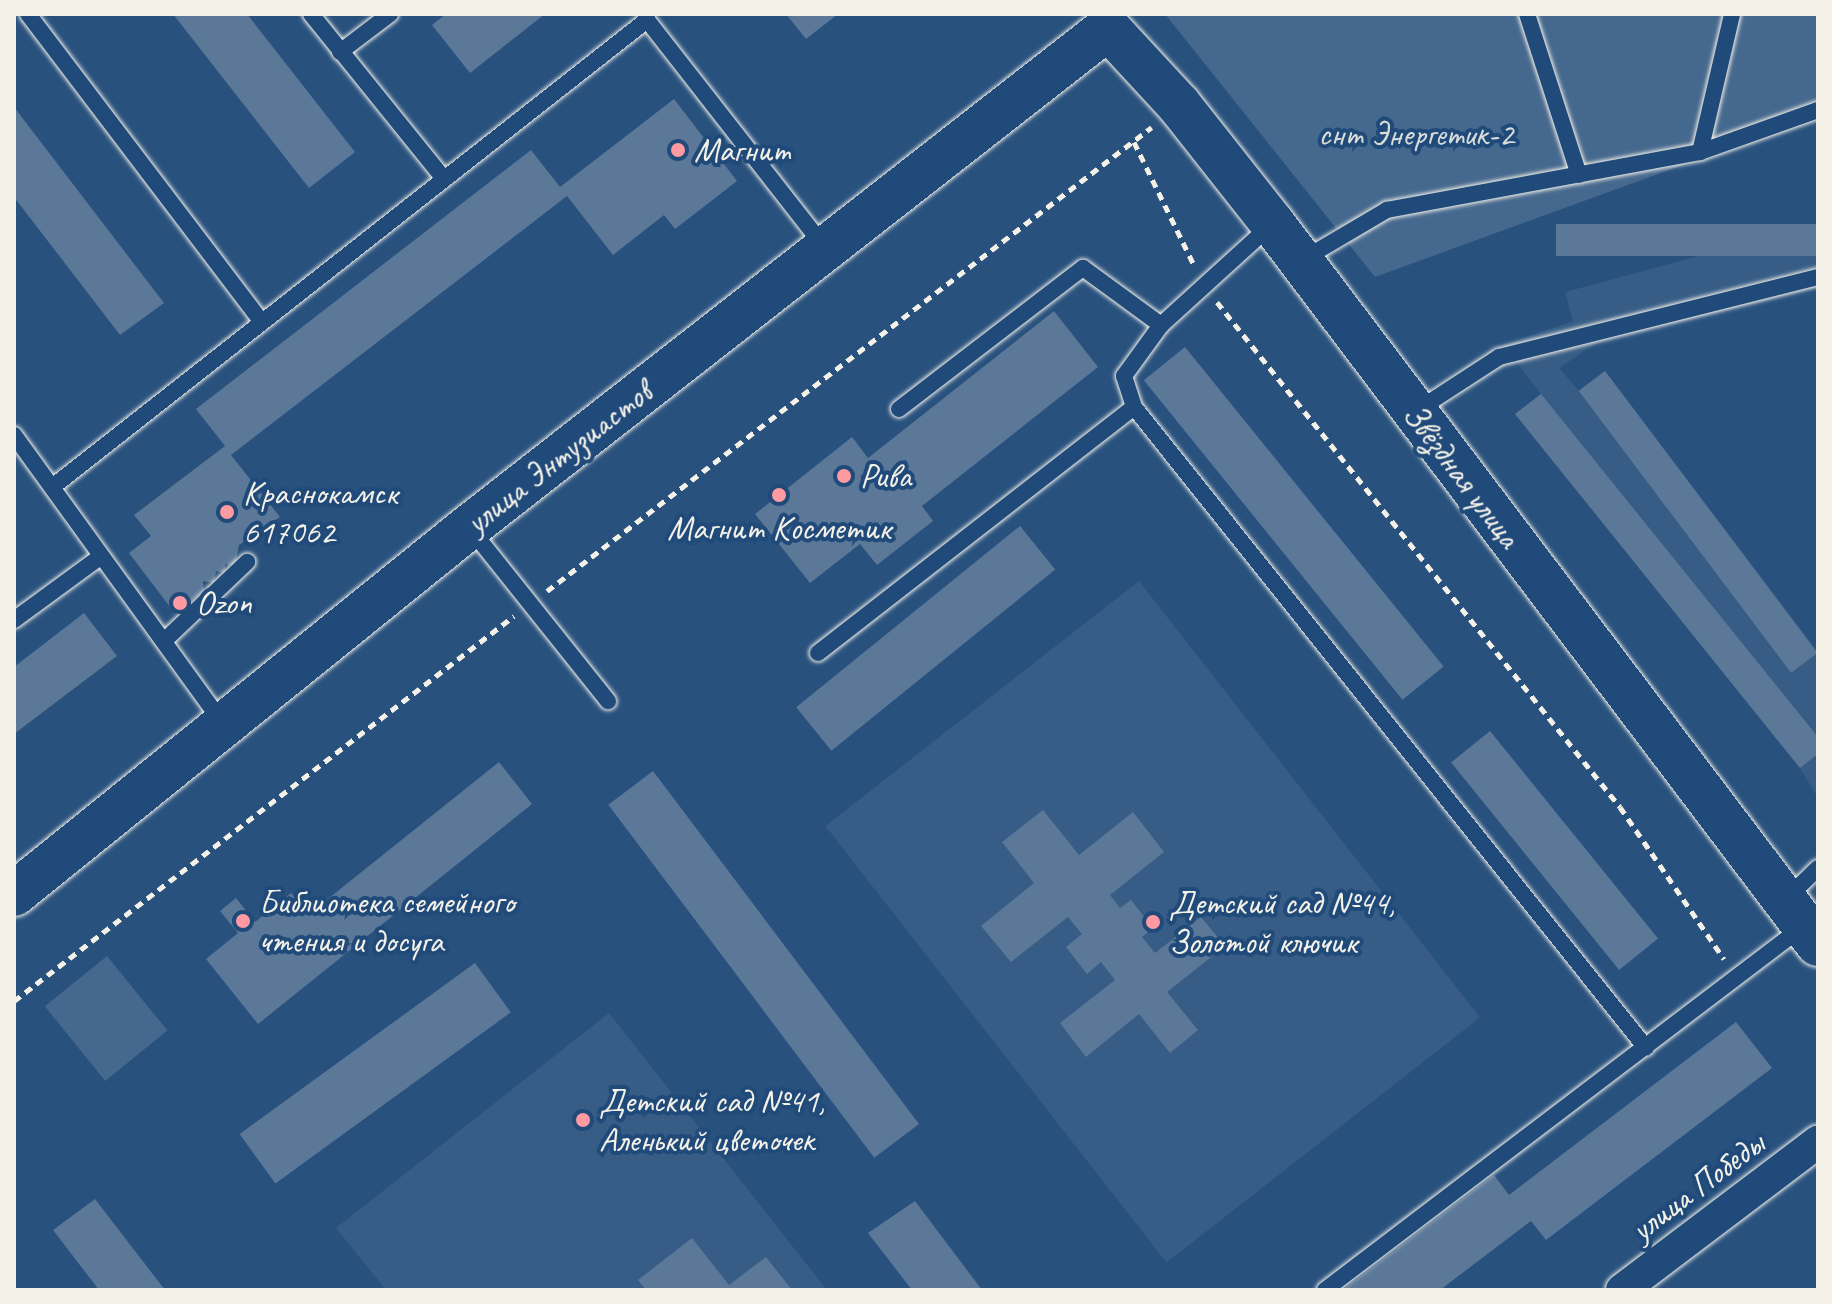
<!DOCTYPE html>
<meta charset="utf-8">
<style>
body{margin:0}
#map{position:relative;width:1832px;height:1304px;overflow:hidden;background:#28517e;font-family:Caveat,sans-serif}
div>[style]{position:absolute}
.built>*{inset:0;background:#375d86;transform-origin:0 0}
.green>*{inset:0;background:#45688e;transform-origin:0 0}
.building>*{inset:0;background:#5b7899;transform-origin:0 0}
.path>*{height:5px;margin-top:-2.5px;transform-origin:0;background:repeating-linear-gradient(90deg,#f4f1e8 0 8px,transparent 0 14px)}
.roads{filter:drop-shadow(0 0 2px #f4f1e8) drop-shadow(0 0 2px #f4f1e8)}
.lane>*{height:16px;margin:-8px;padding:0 8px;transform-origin:8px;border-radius:8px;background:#1f4a7a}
.street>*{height:32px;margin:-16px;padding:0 16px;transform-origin:16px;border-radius:16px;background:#1f4a7a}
.secondary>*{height:44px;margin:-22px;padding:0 22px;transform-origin:22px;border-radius:22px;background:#1f4a7a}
.dots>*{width:22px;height:22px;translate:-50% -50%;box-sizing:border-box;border:4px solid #1f4a7a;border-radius:50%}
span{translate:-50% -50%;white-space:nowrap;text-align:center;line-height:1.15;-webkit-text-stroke:8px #1f4a7a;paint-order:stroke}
.park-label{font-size:34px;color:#dadcda}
.poi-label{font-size:34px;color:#f4f1e8}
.left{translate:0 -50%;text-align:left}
.street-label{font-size:34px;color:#f4f1e8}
.frame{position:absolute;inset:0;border:16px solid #f4f1e8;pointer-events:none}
</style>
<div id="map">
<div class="built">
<i style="clip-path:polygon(1818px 224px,1818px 288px,1598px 342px,1559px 368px,1579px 391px,1605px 371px,1818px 652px,1818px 798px,1800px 768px,1515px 414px,1541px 394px,1503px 345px,1573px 321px,1565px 292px)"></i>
<i style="left:1139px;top:581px;width:554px;height:398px;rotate:52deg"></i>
<i style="clip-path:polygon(609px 1013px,827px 1290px,386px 1290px,336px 1228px)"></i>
</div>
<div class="green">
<i style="clip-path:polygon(1165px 14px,1818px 14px,1818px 116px,1375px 277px)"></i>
<i style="left:107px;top:956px;width:96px;height:80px;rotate:51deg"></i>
</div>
<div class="building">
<i style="clip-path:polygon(173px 14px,247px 14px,355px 152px,309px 188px)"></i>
<i style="clip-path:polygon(446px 14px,545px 14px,470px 73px,432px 25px)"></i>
<i style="clip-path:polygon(786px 14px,838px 14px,806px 39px)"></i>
<i style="clip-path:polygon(674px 99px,737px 181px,675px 229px,664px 215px,613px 255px,567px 196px,231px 455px,280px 517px,239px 545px,235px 566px,225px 564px,225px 573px,216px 571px,214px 583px,203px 581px,204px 591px,179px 610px,170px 607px,129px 553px,151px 536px,134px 515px,225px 446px,196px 409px,531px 150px,560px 187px)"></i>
<i style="clip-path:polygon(14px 107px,164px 303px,120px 335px,14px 197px)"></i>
<i style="left:1818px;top:224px;width:32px;height:262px;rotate:90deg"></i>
<i style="clip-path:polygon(1054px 311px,1098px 367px,922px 506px,933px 521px,877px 565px,860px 544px,810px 583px,755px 514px,852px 437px,868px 458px)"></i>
<i style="left:1185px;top:347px;width:411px;height:53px;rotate:51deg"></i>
<i style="left:1605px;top:371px;width:353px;height:33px;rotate:53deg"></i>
<i style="clip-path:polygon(1541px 394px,1818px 737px,1818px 754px,1800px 768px,1515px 414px)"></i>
<i style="left:1020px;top:526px;width:56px;height:288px;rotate:51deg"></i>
<i style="clip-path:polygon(84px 613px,117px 656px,14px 734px,14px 667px)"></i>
<i style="left:1490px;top:731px;width:267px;height:50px;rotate:51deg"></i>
<i style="clip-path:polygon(499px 762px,532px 804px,258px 1024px,206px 959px,238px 933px,220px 911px,236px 898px,255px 922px,291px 893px,309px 914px)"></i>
<i style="left:653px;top:771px;width:442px;height:56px;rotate:53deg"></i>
<i style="clip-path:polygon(1043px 810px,1079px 855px,1133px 812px,1164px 852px,1110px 895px,1120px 908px,1131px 900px,1153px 928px,1142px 937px,1155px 953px,1201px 917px,1225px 946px,1167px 992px,1198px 1030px,1170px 1053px,1139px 1014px,1086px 1057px,1060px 1023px,1115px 980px,1101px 962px,1087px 974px,1066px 947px,1082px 934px,1068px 917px,1011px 962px,981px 926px,1034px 883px,1002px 842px)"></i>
<i style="left:475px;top:963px;width:61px;height:291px;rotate:54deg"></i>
<i style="clip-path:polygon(1736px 1022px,1772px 1068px,1546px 1240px,1531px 1221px,1440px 1290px,1343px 1290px,1494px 1175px,1509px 1195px)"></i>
<i style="clip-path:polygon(95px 1199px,165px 1290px,99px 1290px,53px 1230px)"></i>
<i style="clip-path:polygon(915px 1201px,982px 1290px,912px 1290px,868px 1233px)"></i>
<i style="clip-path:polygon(692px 1238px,729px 1285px,766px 1257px,792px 1290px,646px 1290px,638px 1280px)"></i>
</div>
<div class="path">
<i style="left:1134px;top:142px;width:139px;rotate:64deg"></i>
<i style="left:1217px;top:302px;width:646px;rotate:51.41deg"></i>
<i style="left:1620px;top:807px;width:184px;rotate:55.6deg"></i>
<i style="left:547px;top:591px;width:762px;rotate:-37.49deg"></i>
<i style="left:14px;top:1001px;width:631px;rotate:-37.6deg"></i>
</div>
<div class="roads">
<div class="lane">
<i style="left:28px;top:14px;width:385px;rotate:52.8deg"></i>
<i style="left:311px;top:14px;width:212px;rotate:51.1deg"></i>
<i style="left:1527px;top:14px;width:169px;rotate:72.1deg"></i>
<i style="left:340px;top:52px;width:63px;rotate:-37.2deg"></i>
<i style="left:1700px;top:152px;width:142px;rotate:-76.9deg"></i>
<i style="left:1271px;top:225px;width:149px;rotate:137.7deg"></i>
<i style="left:1161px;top:325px;width:63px;rotate:126deg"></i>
<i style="left:1124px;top:376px;width:33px;rotate:72deg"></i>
<i style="left:1134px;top:407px;width:820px;rotate:51.38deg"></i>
<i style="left:1302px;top:260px;width:99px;rotate:-30.5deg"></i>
<i style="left:1387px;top:210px;width:318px;rotate:-10.5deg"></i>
<i style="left:1700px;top:152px;width:125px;rotate:-19.6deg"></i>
<i style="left:899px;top:409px;width:232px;rotate:-37.5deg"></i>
<i style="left:1083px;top:268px;width:97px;rotate:36.2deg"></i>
<i style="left:1416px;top:411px;width:99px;rotate:-33deg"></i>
<i style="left:1499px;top:357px;width:329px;rotate:-14.1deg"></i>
<i style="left:14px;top:435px;width:354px;rotate:54.1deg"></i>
<i style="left:55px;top:485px;width:753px;rotate:-38.15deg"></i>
<i style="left:647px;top:20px;width:289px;rotate:52deg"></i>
<i style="left:469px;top:527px;width:223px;rotate:51.4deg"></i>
<i style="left:14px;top:620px;width:107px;rotate:-36.2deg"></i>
<i style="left:164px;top:641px;width:115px;rotate:-43.6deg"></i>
<i style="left:818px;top:653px;width:400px;rotate:-37.9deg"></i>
<i style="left:1787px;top:898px;width:43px;rotate:-44.1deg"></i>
<i style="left:1325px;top:1290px;width:598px;rotate:-37.25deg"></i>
</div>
<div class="street">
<i style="left:1622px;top:1290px;width:246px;rotate:-37.1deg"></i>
</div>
<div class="secondary">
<i style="left:14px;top:894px;width:585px;rotate:-38.89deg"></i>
<i style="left:469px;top:527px;width:811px;rotate:-37.99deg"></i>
<i style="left:1108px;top:28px;width:105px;rotate:47.3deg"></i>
<i style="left:1179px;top:105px;width:152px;rotate:51.7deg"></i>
<i style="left:1273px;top:224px;width:903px;rotate:52.88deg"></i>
</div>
</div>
<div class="dots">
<i style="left:678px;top:150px;background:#ff9aa2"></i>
<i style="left:844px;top:476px;background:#ff9aa2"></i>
<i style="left:779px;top:495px;background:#ff9aa2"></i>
<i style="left:227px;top:512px;background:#ff9aa2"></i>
<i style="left:180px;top:603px;background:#ff9aa2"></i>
<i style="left:243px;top:921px;background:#ff9aa2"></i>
<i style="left:1153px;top:922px;background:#ff9aa2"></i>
<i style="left:583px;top:1120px;background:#ff9aa2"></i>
</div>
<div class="park-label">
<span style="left:1416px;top:134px">снт Энергетик-2</span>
</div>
<div class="poi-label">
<span class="left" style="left:694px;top:150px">Магнит</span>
<span class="left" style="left:860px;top:476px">Рива</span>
<span class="left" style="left:243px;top:512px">Краснокамск<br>617062</span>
<span style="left:779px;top:528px">Магнит Косметик</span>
<span class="left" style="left:196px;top:603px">Ozon</span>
<span class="left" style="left:259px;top:921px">Библиотека семейного<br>чтения и досуга</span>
<span class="left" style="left:1169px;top:922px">Детский сад №44,<br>Золотой ключик</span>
<span class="left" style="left:599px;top:1120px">Детский сад №41,<br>Аленький цветочек</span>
</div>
<div class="street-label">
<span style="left:558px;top:457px;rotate:-38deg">улица Энтузиастов</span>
<span style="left:1462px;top:475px;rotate:53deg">Звёздная улица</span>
<span style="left:1697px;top:1186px;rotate:-37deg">улица Победы</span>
</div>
<div class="frame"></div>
</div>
